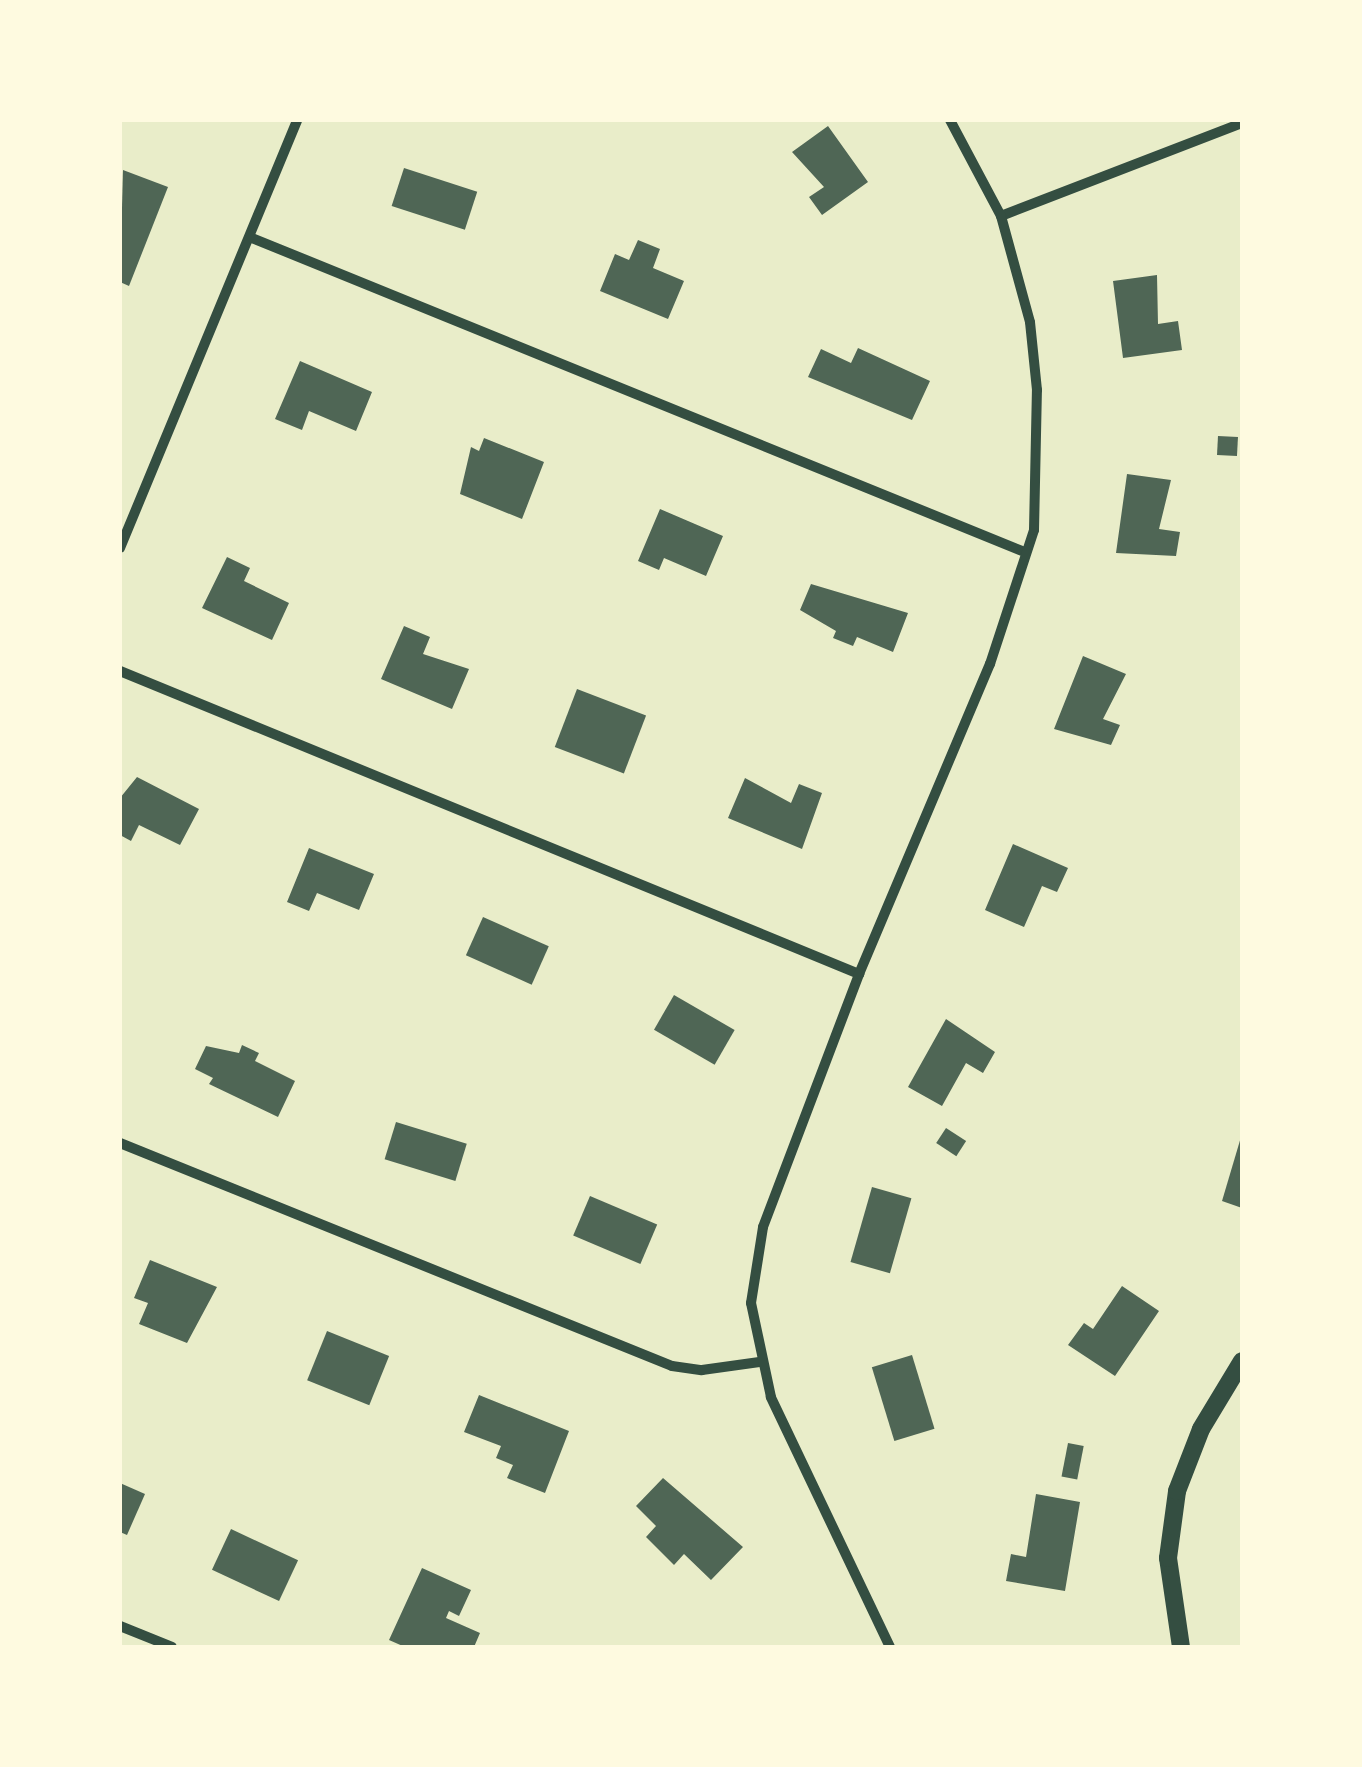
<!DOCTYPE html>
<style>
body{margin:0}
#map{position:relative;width:1362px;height:1767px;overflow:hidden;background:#e9edc9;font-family:"Sofia Sans Condensed",sans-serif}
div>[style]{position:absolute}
.building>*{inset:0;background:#4f6655;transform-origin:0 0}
.minor>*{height:10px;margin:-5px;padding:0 5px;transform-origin:5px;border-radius:5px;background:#344e41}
.tertiary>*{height:18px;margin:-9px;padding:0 9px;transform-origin:9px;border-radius:9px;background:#344e41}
span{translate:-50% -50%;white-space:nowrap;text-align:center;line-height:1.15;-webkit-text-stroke:8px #fefae0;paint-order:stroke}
.frame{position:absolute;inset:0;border:122px solid #fefae0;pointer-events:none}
</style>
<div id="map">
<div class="building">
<i style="clip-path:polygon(828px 126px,868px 182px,822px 215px,809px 197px,824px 187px,792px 152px)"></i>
<i style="left:404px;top:168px;width:77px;height:40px;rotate:18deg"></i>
<i style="clip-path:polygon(123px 170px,168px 187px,129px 286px,120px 282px)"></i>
<i style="clip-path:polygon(638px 240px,660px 249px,653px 268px,684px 281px,668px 319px,600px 291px,615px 254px,629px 260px)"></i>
<i style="clip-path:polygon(1157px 275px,1158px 324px,1178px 321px,1182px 350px,1123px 358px,1113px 281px)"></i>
<i style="clip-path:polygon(858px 348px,930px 381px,912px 420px,808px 377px,821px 349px,851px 363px)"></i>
<i style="clip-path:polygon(300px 361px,372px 392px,356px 431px,309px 411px,302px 430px,275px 419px)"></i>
<i style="left:1218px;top:436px;width:20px;height:19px;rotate:3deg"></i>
<i style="clip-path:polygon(484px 438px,544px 462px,522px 519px,460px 494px,471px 447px,479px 451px)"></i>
<i style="clip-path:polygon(1127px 474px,1171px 480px,1159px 529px,1180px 532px,1176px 556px,1116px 553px)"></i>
<i style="clip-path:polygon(660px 509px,723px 536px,706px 576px,664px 558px,659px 570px,638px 561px)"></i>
<i style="clip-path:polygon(227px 557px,250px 568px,244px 581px,289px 603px,272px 640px,202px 608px)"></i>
<i style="clip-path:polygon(811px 584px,908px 613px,893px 652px,857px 637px,853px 646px,833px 638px,836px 631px,800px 610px)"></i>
<i style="clip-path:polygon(404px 626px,430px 637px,423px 654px,469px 669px,452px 709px,381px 679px)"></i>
<i style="clip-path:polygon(1083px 656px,1126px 674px,1103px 719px,1120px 725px,1111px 745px,1054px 729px)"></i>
<i style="left:577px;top:689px;width:74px;height:62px;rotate:21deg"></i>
<i style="clip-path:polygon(137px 777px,199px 809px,180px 845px,139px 825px,131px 841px,120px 835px,120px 798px)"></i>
<i style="clip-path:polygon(745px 778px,791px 803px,799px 784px,822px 793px,802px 849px,728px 818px)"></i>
<i style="clip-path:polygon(1013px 844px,1068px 868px,1057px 892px,1042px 886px,1024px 927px,985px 910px)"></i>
<i style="clip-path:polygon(309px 848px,374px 874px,359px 910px,317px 893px,309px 911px,287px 902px)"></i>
<i style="left:483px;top:917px;width:72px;height:42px;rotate:24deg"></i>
<i style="left:674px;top:995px;width:70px;height:40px;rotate:30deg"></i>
<i style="clip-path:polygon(946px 1019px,995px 1052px,983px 1073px,966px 1063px,942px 1106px,908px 1087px)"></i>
<i style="clip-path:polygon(242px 1045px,259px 1053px,255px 1061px,295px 1081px,278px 1117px,209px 1084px,213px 1078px,195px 1069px,206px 1046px,239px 1053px)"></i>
<i style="left:396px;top:1122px;width:74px;height:39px;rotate:17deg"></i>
<i style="left:946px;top:1128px;width:24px;height:18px;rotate:33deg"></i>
<i style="clip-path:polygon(1241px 1137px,1242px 1137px,1242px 1208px,1222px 1201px)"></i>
<i style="left:872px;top:1187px;width:41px;height:78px;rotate:16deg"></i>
<i style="left:590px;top:1196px;width:73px;height:43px;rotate:23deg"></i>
<i style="clip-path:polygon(150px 1260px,217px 1287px,187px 1343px,139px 1324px,148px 1303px,134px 1298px)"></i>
<i style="clip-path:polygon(1122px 1286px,1159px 1311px,1115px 1376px,1068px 1345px,1084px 1323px,1093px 1329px)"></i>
<i style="left:327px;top:1331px;width:67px;height:53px;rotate:22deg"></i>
<i style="left:912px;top:1355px;width:77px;height:42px;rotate:73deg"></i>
<i style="clip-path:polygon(479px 1395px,569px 1431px,545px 1493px,507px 1478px,513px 1465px,496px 1458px,501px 1446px,464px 1432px)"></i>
<i style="left:1068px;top:1443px;width:16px;height:34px;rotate:11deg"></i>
<i style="clip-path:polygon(663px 1478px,743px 1547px,711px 1580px,684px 1554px,674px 1565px,646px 1537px,656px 1526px,636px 1506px)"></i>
<i style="clip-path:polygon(120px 1483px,145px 1494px,127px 1535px,120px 1532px)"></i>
<i style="clip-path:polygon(1036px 1494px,1080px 1502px,1065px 1591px,1006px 1581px,1011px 1554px,1026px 1557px)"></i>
<i style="left:231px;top:1529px;width:74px;height:45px;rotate:25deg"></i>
<i style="clip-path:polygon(422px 1568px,471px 1590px,459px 1616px,449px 1611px,446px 1618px,480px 1633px,474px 1647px,405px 1647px,389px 1640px)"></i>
</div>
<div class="minor">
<i style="left:1001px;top:216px;width:258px;rotate:-21.1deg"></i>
<i style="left:252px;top:238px;width:831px;rotate:22.12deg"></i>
<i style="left:120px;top:548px;width:463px;rotate:-67.5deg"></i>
<i style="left:120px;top:671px;width:799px;rotate:22.29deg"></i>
<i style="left:120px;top:1143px;width:595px;rotate:22deg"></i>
<i style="left:672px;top:1366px;width:30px;rotate:8deg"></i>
<i style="left:702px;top:1370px;width:58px;rotate:-8deg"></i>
<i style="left:120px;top:1626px;width:56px;rotate:22deg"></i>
<i style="left:890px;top:1647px;width:277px;rotate:-115.5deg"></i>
<i style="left:771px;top:1397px;width:96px;rotate:-102deg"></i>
<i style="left:751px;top:1303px;width:77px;rotate:-81deg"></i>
<i style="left:763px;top:1227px;width:271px;rotate:-69.2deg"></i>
<i style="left:859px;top:974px;width:337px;rotate:-67.1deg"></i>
<i style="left:990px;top:664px;width:141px;rotate:-71.8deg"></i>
<i style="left:1034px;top:530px;width:140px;rotate:-88.8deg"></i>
<i style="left:1037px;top:390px;width:68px;rotate:-95.9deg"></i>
<i style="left:1030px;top:322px;width:110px;rotate:-105.3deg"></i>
<i style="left:1001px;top:216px;width:109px;rotate:-118deg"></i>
</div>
<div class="tertiary">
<i style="left:1181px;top:1647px;width:90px;rotate:-98.3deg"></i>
<i style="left:1168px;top:1558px;width:68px;rotate:-82.3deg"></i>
<i style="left:1177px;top:1491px;width:66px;rotate:-68.8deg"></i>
<i style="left:1201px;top:1429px;width:79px;rotate:-58.9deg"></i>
</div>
<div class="frame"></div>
</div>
